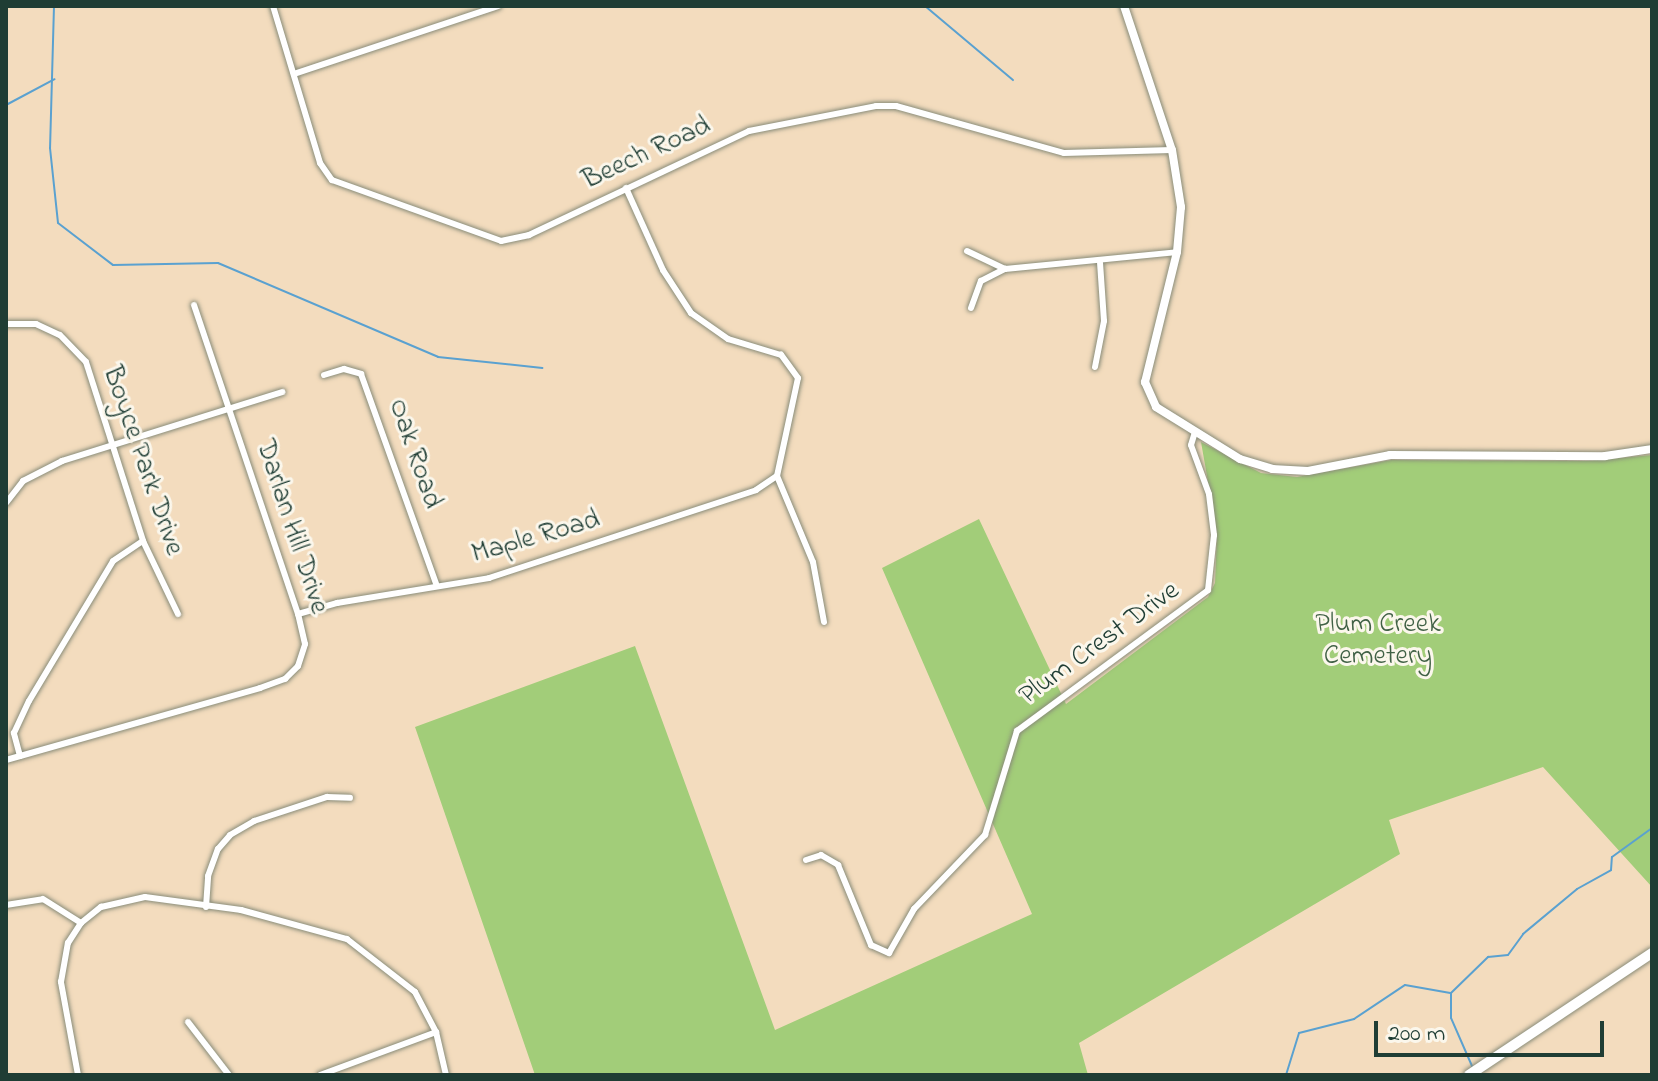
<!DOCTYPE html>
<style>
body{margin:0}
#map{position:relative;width:1658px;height:1081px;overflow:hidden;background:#f3dcbe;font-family:"Indie Flower",sans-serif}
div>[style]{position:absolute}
.green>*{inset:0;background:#a2cd79}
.stream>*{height:2px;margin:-1px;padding:0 1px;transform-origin:1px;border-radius:1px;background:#5aa1d0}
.roads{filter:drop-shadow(0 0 2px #898c79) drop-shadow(0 0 2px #898c79)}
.minor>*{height:6px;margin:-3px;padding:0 3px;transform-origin:3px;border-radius:3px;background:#fff}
.tertiary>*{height:8px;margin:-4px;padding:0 4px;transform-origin:4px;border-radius:4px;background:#fff}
.primary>*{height:10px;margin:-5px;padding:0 5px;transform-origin:5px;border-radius:5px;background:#fff}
span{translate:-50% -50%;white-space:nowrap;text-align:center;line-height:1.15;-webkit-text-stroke:6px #fbf7ec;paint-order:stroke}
.street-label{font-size:28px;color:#1f3d34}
.park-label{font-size:28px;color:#406145}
.frame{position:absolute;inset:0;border:8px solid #1f3d34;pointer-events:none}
.scale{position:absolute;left:1374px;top:1021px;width:230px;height:36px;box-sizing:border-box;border:4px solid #1f3d34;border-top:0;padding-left:10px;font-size:24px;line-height:28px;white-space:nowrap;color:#1f3d34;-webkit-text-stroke:6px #fbf7ec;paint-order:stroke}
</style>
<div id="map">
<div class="green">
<i style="clip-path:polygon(1201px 442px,1261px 473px,1297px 477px,1391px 460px,1587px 461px,1652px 455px,1652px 887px,1543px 767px,1389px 820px,1400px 854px,1079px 1043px,1088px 1075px,535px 1075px,415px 727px,635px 646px,775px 1030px,1032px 914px,882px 568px,979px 519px,1066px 704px,1208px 597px,1215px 583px,1217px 533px)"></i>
</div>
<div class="stream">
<i style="left:54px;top:6px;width:142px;rotate:91.6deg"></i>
<i style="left:50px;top:148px;width:75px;rotate:83.9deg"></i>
<i style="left:58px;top:223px;width:69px;rotate:37.4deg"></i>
<i style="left:113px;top:265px;width:105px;rotate:-1.1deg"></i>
<i style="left:218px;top:263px;width:239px;rotate:23.1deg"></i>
<i style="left:438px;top:357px;width:105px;rotate:6deg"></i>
<i style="left:925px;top:6px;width:115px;rotate:40.1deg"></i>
<i style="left:6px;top:105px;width:55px;rotate:-28deg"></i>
<i style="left:1472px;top:1066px;width:52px;rotate:-113.6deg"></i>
<i style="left:1451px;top:1018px;width:25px;rotate:-90deg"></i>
<i style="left:1451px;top:993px;width:52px;rotate:-44.2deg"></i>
<i style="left:1488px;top:957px;width:20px;rotate:-6deg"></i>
<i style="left:1508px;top:955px;width:26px;rotate:-54deg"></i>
<i style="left:1523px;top:934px;width:70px;rotate:-39.8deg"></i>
<i style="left:1577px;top:889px;width:39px;rotate:-29deg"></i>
<i style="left:1611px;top:870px;width:13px;rotate:-86deg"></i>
<i style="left:1612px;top:857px;width:49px;rotate:-35.9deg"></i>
<i style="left:1286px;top:1075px;width:44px;rotate:-72.8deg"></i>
<i style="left:1299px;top:1033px;width:57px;rotate:-14.3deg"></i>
<i style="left:1354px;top:1019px;width:61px;rotate:-33.7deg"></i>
<i style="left:1405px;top:985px;width:46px;rotate:10.1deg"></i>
</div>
<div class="roads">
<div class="minor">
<i style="left:273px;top:6px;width:164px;rotate:73.3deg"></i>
<i style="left:320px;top:163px;width:21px;rotate:55deg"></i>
<i style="left:332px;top:180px;width:180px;rotate:19.8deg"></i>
<i style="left:501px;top:241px;width:29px;rotate:-12deg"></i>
<i style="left:529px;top:235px;width:243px;rotate:-25.3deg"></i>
<i style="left:749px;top:131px;width:129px;rotate:-11.1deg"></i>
<i style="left:876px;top:106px;width:20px"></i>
<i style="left:896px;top:106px;width:174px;rotate:15.6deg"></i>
<i style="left:1064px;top:153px;width:108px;rotate:-1.6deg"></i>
<i style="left:294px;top:74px;width:215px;rotate:-18.4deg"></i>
<i style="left:967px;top:251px;width:42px;rotate:25.3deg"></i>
<i style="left:1005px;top:269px;width:173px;rotate:-5.6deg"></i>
<i style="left:971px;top:308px;width:29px;rotate:-70deg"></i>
<i style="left:981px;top:281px;width:27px;rotate:-27deg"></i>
<i style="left:6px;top:324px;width:30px"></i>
<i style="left:36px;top:324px;width:26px;rotate:25deg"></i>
<i style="left:60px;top:335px;width:37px;rotate:46deg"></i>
<i style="left:86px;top:362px;width:188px;rotate:72.3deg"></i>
<i style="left:143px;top:541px;width:81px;rotate:64.4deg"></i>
<i style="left:1095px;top:367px;width:47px;rotate:-78.9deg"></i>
<i style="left:1104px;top:321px;width:58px;rotate:-93.9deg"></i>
<i style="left:324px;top:375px;width:21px;rotate:-17deg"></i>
<i style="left:344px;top:369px;width:18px;rotate:16deg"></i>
<i style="left:361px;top:374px;width:223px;rotate:70.3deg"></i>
<i style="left:777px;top:476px;width:93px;rotate:67.3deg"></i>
<i style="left:813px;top:562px;width:61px;rotate:79.6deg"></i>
<i style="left:6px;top:503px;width:28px;rotate:-52deg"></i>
<i style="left:23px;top:481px;width:44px;rotate:-27.1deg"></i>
<i style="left:62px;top:461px;width:231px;rotate:-17.4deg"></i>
<i style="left:298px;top:614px;width:41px;rotate:-15.8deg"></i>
<i style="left:337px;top:603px;width:154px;rotate:-9.3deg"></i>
<i style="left:489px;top:578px;width:281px;rotate:-18.2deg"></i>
<i style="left:756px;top:490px;width:25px;rotate:-34deg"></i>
<i style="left:777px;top:476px;width:100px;rotate:-77.9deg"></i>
<i style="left:798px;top:378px;width:29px;rotate:-126deg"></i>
<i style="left:781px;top:355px;width:55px;rotate:-163.2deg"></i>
<i style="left:728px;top:339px;width:45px;rotate:-144.9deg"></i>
<i style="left:691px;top:313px;width:51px;rotate:-123.1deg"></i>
<i style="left:663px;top:270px;width:90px;rotate:-114.3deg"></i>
<i style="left:20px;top:756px;width:24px;rotate:-105deg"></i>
<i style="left:14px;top:733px;width:35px;rotate:-65deg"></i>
<i style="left:29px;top:701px;width:163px;rotate:-59deg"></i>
<i style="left:113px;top:561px;width:36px;rotate:-34deg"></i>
<i style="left:6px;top:760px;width:264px;rotate:-15.8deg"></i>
<i style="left:260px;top:688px;width:27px;rotate:-20deg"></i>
<i style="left:285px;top:679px;width:18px;rotate:-45deg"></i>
<i style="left:298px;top:666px;width:23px;rotate:-72deg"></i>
<i style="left:305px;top:644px;width:31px;rotate:-103deg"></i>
<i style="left:298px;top:614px;width:326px;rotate:-108.6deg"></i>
<i style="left:806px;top:860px;width:16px;rotate:-18deg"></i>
<i style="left:821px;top:855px;width:20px;rotate:30deg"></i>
<i style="left:838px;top:865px;width:87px;rotate:67.6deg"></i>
<i style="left:871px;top:945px;width:20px;rotate:24deg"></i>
<i style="left:889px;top:953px;width:51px;rotate:-60.4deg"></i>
<i style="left:914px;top:909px;width:103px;rotate:-46.2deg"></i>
<i style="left:985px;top:835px;width:109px;rotate:-72.9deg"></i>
<i style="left:1017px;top:731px;width:237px;rotate:-36.4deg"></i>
<i style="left:1208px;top:590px;width:55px;rotate:-83.8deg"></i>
<i style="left:1214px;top:535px;width:41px;rotate:-97deg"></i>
<i style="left:1209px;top:494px;width:52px;rotate:-110.2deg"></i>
<i style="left:1191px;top:445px;width:14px;rotate:-73deg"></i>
<i style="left:6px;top:905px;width:37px;rotate:-9deg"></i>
<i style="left:43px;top:899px;width:45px;rotate:32.3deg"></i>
<i style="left:206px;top:907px;width:31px;rotate:-86deg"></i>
<i style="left:208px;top:876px;width:29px;rotate:-70deg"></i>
<i style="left:218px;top:849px;width:18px;rotate:-49deg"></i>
<i style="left:230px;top:835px;width:28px;rotate:-30deg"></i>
<i style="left:254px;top:821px;width:77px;rotate:-18.2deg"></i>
<i style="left:327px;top:797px;width:23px;rotate:2deg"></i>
<i style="left:188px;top:1022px;width:67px;rotate:52.3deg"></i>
<i style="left:78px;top:1075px;width:95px;rotate:-100.4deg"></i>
<i style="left:61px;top:982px;width:40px;rotate:-80deg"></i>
<i style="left:68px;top:943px;width:24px;rotate:-57deg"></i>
<i style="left:81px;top:923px;width:26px;rotate:-39deg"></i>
<i style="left:101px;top:907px;width:45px;rotate:-12.8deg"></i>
<i style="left:145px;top:897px;width:97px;rotate:7.7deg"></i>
<i style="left:241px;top:910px;width:110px;rotate:15.3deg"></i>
<i style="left:347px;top:939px;width:86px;rotate:37.9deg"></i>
<i style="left:415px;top:992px;width:45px;rotate:62.3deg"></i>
<i style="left:436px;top:1032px;width:44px;rotate:76.9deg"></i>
<i style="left:320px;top:1075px;width:124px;rotate:-20.3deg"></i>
</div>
<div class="tertiary">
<i style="left:1124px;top:6px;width:152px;rotate:71.6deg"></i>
<i style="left:1172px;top:150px;width:58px;rotate:81deg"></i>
<i style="left:1181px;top:207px;width:45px;rotate:95.1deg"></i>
<i style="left:1177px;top:252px;width:134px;rotate:103.8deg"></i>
<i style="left:1145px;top:382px;width:27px;rotate:66deg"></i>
<i style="left:1156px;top:407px;width:99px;rotate:31.8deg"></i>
<i style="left:1240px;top:459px;width:34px;rotate:17deg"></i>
<i style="left:1272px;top:469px;width:36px;rotate:3deg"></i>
<i style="left:1308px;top:471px;width:84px;rotate:-11deg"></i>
<i style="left:1390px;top:455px;width:215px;rotate:0.3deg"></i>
<i style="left:1605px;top:456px;width:48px;rotate:-8.5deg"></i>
</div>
<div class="primary">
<i style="left:1469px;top:1075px;width:220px;rotate:-33.7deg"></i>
</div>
</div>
<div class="street-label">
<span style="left:647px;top:154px;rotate:-25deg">Beech Road</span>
<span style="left:414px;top:454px;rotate:71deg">Oak Road</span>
<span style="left:142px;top:461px;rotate:71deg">Boyce Park Drive</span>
<span style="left:291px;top:527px;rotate:72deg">Darlan Hill Drive</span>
<span style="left:536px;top:538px;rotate:-16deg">Maple Road</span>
<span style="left:1100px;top:644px;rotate:-36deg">Plum Crest Drive</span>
</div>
<div class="park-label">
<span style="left:1378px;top:641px">Plum Creek<br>Cemetery</span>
</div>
<div class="frame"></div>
<div class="scale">200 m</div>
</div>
